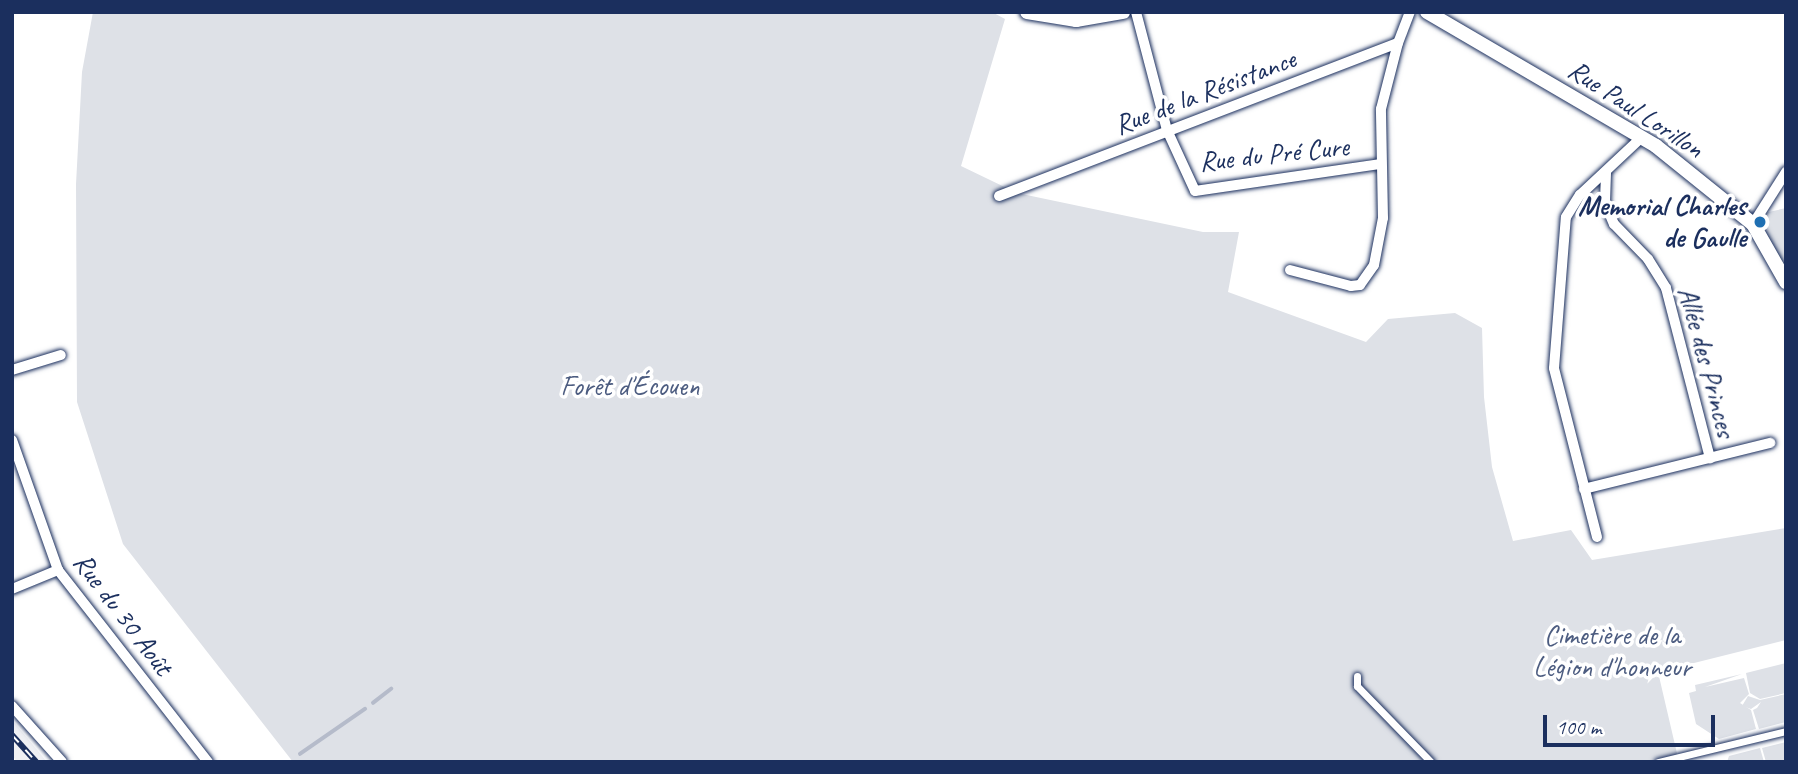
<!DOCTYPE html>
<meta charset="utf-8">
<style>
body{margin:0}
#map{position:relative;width:1798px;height:774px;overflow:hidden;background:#fff;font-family:Caveat,sans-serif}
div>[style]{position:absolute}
.built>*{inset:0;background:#eff0f4}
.green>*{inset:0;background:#dee1e7}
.stream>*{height:3.5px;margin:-1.75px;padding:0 1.75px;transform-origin:1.75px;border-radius:1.75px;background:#b5bbca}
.roads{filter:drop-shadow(0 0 2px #1b2f5e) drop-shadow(0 0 2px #1b2f5e)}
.pedestrian>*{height:7px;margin:-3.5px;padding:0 3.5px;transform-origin:3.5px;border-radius:3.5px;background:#fff}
.minor>*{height:10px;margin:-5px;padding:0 5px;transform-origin:5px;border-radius:5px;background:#fff}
.secondary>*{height:14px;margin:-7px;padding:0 7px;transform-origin:7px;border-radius:7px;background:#fff}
.rail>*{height:6px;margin-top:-3px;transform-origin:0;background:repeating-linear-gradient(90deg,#fff 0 10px,#1b2f5e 0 20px);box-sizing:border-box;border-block:2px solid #1b2f5e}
.dots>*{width:19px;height:19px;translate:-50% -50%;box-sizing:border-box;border:4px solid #fff;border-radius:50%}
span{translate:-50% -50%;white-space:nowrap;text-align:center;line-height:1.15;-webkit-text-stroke:7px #fff;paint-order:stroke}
.street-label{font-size:28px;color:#1b2f5e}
.poi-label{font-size:28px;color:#1b2f5e;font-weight:700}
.right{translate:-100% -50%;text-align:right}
.park-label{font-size:28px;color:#4c5c80}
.frame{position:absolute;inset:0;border:14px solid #1b2f5e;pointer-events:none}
.scale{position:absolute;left:1543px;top:715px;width:172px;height:32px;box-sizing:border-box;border:4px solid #1b2f5e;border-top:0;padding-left:9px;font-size:21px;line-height:24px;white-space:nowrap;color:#1b2f5e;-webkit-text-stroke:5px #fff;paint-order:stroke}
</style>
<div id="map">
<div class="built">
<i style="clip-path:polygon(12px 720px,28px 739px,47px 762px,17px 762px,12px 755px)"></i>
</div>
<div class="green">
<i style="clip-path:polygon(93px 12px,992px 12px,1005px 19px,961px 166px,1017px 193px,1203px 232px,1239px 232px,1228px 292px,1366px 342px,1388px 319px,1455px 313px,1482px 328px,1484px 397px,1492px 467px,1513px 541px,1571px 530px,1592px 560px,1786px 528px,1786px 640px,1658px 672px,1679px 762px,293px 762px,123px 544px,77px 402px,76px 184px,82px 72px)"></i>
<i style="clip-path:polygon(1786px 208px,1786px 269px,1760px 234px,1760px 214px)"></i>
<i style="clip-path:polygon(1786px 663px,1786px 693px,1760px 699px,1750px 693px,1746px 673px)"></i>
<i style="clip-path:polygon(1742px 674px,1705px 687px,1744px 678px,1749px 694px,1740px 703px,1751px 710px,1756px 729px,1719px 739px,1696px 724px,1689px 693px,1696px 691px,1695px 685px)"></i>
<i style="clip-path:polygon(1786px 694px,1786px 722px,1759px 729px,1753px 710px,1757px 708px,1761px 702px,1751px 709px,1742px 706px,1748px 696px,1760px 700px)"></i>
<i style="clip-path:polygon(1786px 742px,1786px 762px,1766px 762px,1762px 748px)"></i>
<i style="clip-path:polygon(1760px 748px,1764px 762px,1727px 762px,1729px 756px)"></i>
</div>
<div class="stream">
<i style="left:373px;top:703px;width:23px;rotate:-38deg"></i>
<i style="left:300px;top:754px;width:79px;rotate:-34.7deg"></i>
</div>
<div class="roads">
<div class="pedestrian">
<i style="left:1357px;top:676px;width:10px;rotate:90deg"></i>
<i style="left:1357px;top:686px;width:106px;rotate:45.8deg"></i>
<i style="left:1658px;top:762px;width:132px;rotate:-13.6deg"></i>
</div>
<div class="minor">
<i style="left:1136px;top:12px;width:122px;rotate:75.3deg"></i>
<i style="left:1167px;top:130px;width:67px;rotate:65.3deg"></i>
<i style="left:1195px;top:191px;width:188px;rotate:-8.3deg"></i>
<i style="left:1606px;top:173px;width:30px;rotate:92deg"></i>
<i style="left:1605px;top:203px;width:23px;rotate:67deg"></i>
<i style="left:1614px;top:224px;width:49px;rotate:45.8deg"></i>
<i style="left:1648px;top:259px;width:34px;rotate:58deg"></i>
<i style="left:1666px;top:288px;width:176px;rotate:75.5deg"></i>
<i style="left:999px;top:196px;width:427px;rotate:-21deg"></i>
<i style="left:1398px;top:43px;width:33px;rotate:-69deg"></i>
<i style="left:1753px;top:224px;width:62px;rotate:-57.6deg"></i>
<i style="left:1290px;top:270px;width:63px;rotate:14.7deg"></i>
<i style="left:1351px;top:286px;width:9px;rotate:-6deg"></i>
<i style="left:1360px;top:285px;width:24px;rotate:-55deg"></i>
<i style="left:1374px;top:265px;width:48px;rotate:-79.2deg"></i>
<i style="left:1383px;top:218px;width:109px;rotate:-91.1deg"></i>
<i style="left:1381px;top:109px;width:68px;rotate:-75.6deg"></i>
<i style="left:12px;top:370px;width:51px;rotate:-17deg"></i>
<i style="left:12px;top:440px;width:138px;rotate:70.5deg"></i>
<i style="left:58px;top:570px;width:244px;rotate:52deg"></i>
<i style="left:1584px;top:489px;width:192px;rotate:-13.9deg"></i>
<i style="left:1597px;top:537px;width:174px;rotate:-104.3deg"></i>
<i style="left:1554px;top:368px;width:151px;rotate:-85.5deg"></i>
<i style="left:1566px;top:217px;width:26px;rotate:-58deg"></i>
<i style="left:1580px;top:195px;width:85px;rotate:-43.1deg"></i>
<i style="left:12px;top:589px;width:50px;rotate:-22.4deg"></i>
<i style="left:12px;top:706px;width:75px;rotate:48.2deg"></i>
</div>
<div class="secondary">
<i style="left:1027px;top:12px;width:50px;rotate:9.3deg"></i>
<i style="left:1076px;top:20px;width:48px;rotate:-9.7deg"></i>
<i style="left:1427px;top:12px;width:265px;rotate:30.3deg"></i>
<i style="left:1656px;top:146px;width:124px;rotate:38.8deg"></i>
<i style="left:1753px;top:224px;width:67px;rotate:60.4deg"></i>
</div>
</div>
<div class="rail">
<i style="left:12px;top:735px;width:36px;rotate:48deg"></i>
</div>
<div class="dots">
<i style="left:1760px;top:222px;background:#1f6fb2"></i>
</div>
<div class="street-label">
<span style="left:1205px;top:92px;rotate:-21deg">Rue de la Résistance</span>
<span style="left:1636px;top:109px;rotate:33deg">Rue Paul Lorillon</span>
<span style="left:1274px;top:154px;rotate:-6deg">Rue du Pré Cure</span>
<span style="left:1707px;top:362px;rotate:75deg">Allée des Princes</span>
<span style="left:123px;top:614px;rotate:53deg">Rue du 30 Août</span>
</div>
<div class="poi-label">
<span class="right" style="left:1746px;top:222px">Memorial Charles<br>de Gaulle</span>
</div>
<div class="park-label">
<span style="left:630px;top:386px">Forêt d'Écouen</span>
<span style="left:1612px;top:651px">Cimetière de la<br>Légion d'honneur</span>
</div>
<div class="frame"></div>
<div class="scale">100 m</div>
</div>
